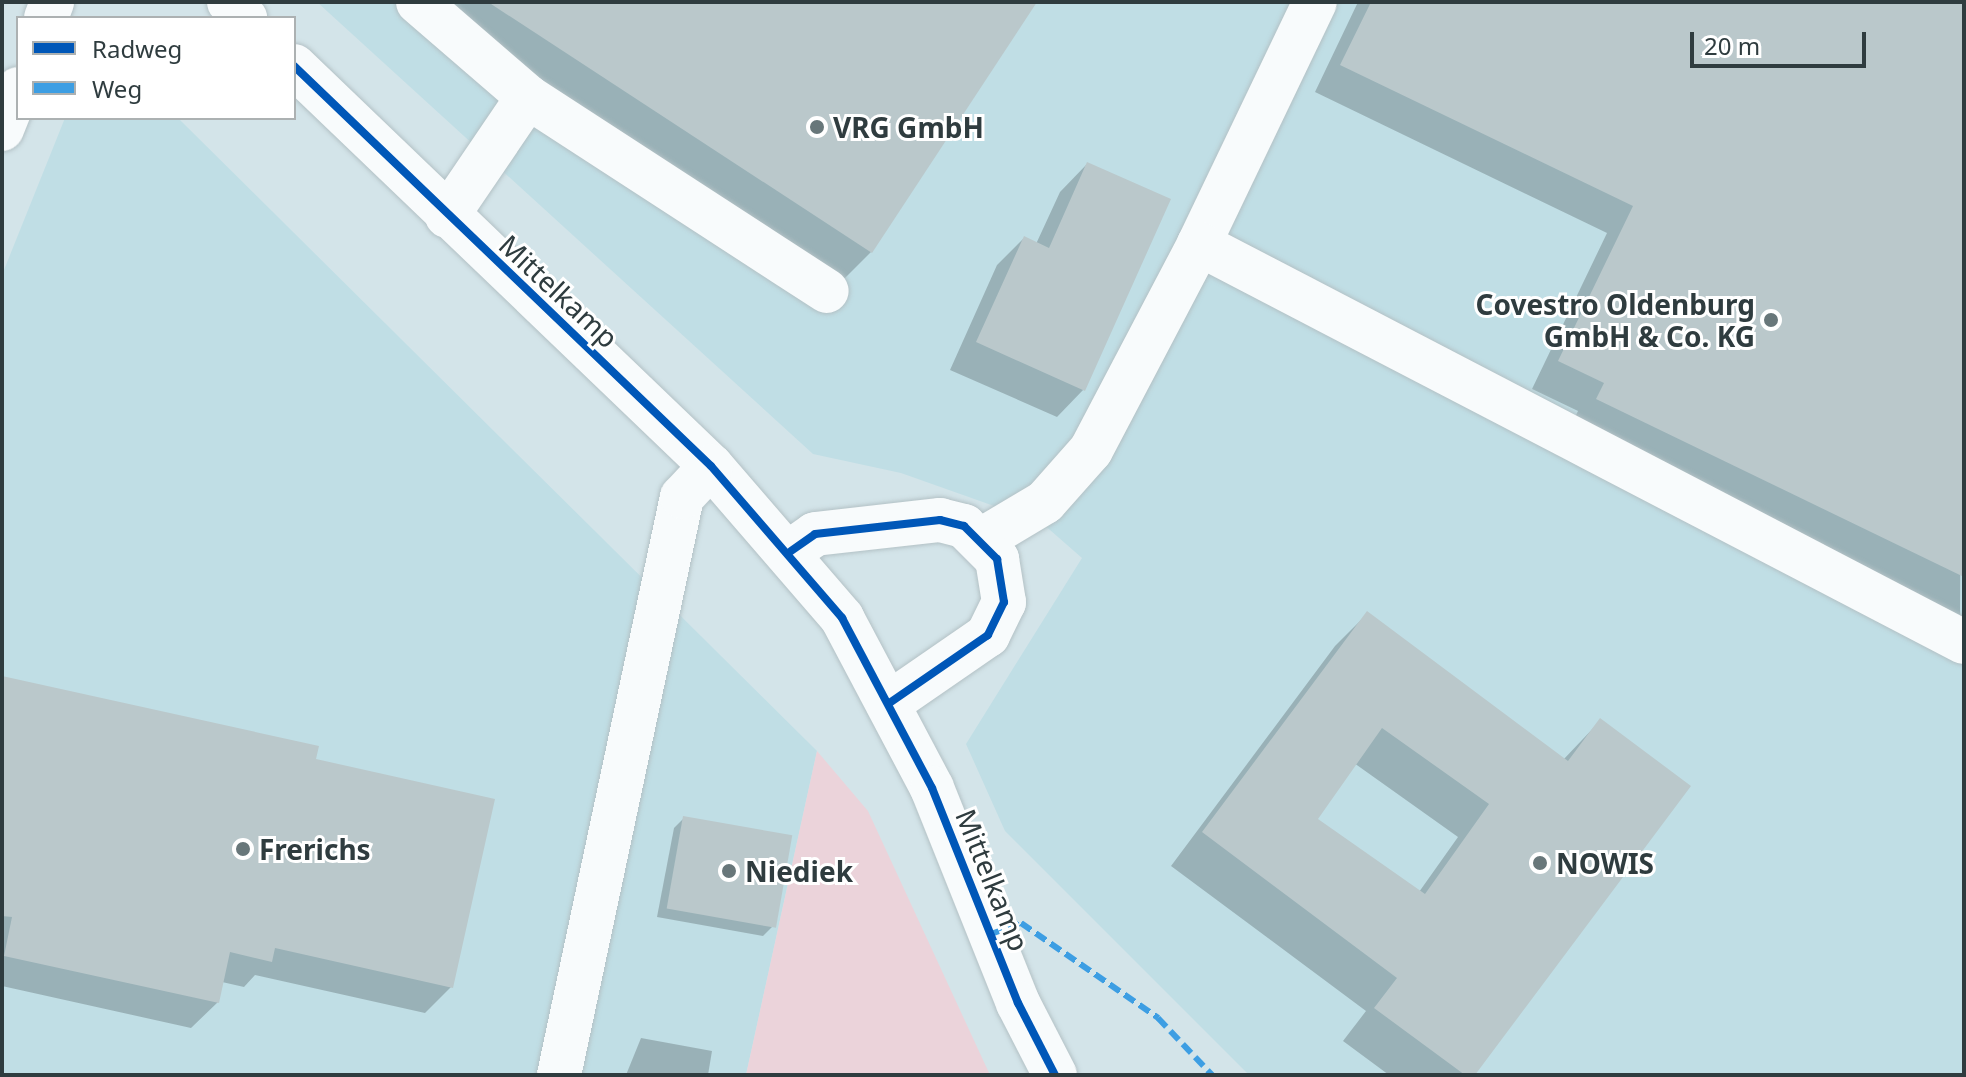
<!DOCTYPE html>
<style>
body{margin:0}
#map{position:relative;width:1966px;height:1077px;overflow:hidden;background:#d3e4e9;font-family:"Noto Sans",sans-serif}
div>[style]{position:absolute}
.built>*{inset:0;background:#c0dee5}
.green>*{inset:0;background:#ebd3da}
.shadow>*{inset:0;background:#0003}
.building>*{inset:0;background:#bac8cb;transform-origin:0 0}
.roads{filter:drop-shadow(0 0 2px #b3c1c5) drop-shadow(0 0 2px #b3c1c5)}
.minor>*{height:44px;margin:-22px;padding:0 22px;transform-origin:22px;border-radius:22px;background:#f8fbfc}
.quiet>*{height:6px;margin-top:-3px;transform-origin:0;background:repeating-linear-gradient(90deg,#3d9ee3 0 12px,transparent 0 18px)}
.cycleway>*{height:8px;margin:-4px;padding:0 4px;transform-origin:4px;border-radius:4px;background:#0057b8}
.dots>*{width:22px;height:22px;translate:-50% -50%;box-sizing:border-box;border:4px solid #fff;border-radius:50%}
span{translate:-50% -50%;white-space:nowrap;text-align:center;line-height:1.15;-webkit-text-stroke:6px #fff;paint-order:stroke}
.poi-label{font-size:28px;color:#2f3c3f;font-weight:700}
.left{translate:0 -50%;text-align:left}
.right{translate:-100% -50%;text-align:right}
.street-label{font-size:28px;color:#2f3c3f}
.frame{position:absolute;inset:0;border:4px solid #2f3c3f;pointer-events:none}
.legend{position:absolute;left:16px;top:16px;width:280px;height:104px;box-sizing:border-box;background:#fff;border:2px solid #acb1b2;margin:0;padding:10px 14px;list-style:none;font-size:24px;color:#2f3c3f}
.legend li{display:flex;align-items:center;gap:16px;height:40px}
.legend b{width:40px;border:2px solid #acb1b2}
.scale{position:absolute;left:1690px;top:32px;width:176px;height:36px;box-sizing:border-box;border:4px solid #2f3c3f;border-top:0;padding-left:10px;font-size:24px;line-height:28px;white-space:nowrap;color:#2f3c3f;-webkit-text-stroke:6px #fff;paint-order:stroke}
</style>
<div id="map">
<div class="built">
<i style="clip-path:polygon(317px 2px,1964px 2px,1964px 1075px,1249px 1075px,1005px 831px,966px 744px,1082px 558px,1042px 523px,901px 473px,813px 454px)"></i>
<i style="clip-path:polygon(65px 118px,178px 118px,817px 751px,746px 1075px,2px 1075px,2px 275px)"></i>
</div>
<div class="green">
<i style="clip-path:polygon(817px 751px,868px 811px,990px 1075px,746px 1075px)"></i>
</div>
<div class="shadow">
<i style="clip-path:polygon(420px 2px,1034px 2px,871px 252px,844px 279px)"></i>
<i style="clip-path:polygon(1358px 2px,1964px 2px,1960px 615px,1570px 427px,1578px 411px,1532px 389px,1607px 233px,1315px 92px)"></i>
<i style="clip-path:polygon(1087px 164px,1084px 389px,1057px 417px,950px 370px,997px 265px,1024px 238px,1036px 244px,1060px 192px)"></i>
<i style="clip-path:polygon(evenodd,1367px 614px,1563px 760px,1600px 721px,1472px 1075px,1389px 1075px,1343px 1041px,1366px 1011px,1171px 866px,1335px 646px,1367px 614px,1354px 763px,1458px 837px,1419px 892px,1315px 819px,1354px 763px)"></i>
<i style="clip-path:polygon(2px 678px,314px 760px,451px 987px,425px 1013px,255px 975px,244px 987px,222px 982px,218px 1002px,191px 1028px,2px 986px)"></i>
<i style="clip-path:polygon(684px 818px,773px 926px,763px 936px,657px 917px,674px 828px)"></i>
<i style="clip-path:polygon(641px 1038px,712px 1051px,708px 1075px,626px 1075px)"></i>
</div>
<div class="building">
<i style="clip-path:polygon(488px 2px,1037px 2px,872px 253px)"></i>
<i style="clip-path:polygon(1371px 2px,1964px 2px,1964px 577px,1596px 399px,1604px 383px,1558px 361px,1633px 206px,1340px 65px)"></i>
<i style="clip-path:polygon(1087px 162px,1171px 199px,1085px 391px,976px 342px,1024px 236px,1049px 248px)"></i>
<i style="clip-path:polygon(evenodd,1367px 611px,1568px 761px,1600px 718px,1691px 786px,1475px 1075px,1465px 1075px,1374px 1008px,1397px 978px,1202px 832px,1367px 611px,1382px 728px,1489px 804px,1425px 894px,1318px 819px,1382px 728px)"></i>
<i style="clip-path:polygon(2px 676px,319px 746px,316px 759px,495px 799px,453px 988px,275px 948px,272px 962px,230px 952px,219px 1003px,4px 956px,12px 917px,2px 916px)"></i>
<i style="left:683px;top:816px;width:111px;height:94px;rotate:10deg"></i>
</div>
<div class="roads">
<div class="minor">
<i style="left:229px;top:2px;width:23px;rotate:45deg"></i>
<i style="left:418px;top:2px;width:145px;rotate:40.8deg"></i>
<i style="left:46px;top:18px;width:17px;rotate:-69deg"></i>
<i style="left:294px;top:66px;width:578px;rotate:43.81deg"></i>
<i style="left:711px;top:466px;width:201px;rotate:49.2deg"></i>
<i style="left:842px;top:618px;width:192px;rotate:62.1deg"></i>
<i style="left:932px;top:788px;width:232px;rotate:68.2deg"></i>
<i style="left:1018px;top:1003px;width:81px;rotate:62.8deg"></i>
<i style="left:2px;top:129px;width:43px;rotate:-68.2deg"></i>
<i style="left:447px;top:216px;width:144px;rotate:-55.8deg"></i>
<i style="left:528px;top:97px;width:356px;rotate:33deg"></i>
<i style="left:1199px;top:244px;width:268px;rotate:-64.4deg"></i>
<i style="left:983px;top:539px;width:72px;rotate:-30.8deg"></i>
<i style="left:1045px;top:502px;width:69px;rotate:-48.5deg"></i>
<i style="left:1091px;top:450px;width:233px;rotate:-62.3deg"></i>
<i style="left:1199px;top:244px;width:862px;rotate:27.49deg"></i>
<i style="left:791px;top:551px;width:29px;rotate:-35deg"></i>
<i style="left:815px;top:534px;width:126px;rotate:-6.4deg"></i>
<i style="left:940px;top:520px;width:25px;rotate:14deg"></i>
<i style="left:964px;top:526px;width:47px;rotate:45deg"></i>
<i style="left:997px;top:559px;width:44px;rotate:80.8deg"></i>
<i style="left:1004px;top:602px;width:37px;rotate:116deg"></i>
<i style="left:988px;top:635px;width:118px;rotate:145.4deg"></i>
<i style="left:559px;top:1075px;width:591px;rotate:-77.99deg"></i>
<i style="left:682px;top:497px;width:42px;rotate:-46.9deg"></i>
</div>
</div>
<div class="quiet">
<i style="left:991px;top:934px;width:32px;rotate:-20deg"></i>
<i style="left:1021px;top:923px;width:167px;rotate:34.7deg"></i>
<i style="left:1158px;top:1018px;width:79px;rotate:46.5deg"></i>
</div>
<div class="cycleway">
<i style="left:294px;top:66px;width:578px;rotate:43.81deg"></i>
<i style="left:711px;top:466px;width:201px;rotate:49.2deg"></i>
<i style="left:842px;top:618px;width:192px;rotate:62.1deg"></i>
<i style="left:932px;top:788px;width:232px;rotate:68.2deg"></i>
<i style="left:1018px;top:1003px;width:81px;rotate:62.8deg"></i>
<i style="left:791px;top:551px;width:29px;rotate:-35deg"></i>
<i style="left:815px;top:534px;width:126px;rotate:-6.4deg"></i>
<i style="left:940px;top:520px;width:25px;rotate:14deg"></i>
<i style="left:964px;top:526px;width:47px;rotate:45deg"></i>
<i style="left:997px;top:559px;width:44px;rotate:80.8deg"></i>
<i style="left:1004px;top:602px;width:37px;rotate:116deg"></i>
<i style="left:988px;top:635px;width:118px;rotate:145.4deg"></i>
</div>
<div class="dots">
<i style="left:817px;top:127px;background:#68777a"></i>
<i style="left:1771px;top:320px;background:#68777a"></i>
<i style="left:243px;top:849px;background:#68777a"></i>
<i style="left:1540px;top:863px;background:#68777a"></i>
<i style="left:729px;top:871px;background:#68777a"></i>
</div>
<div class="poi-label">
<span class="left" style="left:833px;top:127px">VRG GmbH</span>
<span class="right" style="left:1755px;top:320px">Covestro Oldenburg<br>GmbH &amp; Co. KG</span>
<span class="left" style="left:259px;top:849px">Frerichs</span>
<span class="left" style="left:1556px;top:863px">NOWIS</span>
<span class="left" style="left:745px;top:871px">Niediek</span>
</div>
<div class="street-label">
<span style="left:559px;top:291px;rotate:43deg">Mittelkamp</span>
<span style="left:993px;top:880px;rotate:68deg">Mittelkamp</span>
</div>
<div class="frame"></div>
<ul class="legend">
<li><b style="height:10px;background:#0057b8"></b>Radweg</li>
<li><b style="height:10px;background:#3d9ee3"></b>Weg</li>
</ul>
<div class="scale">20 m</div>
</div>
